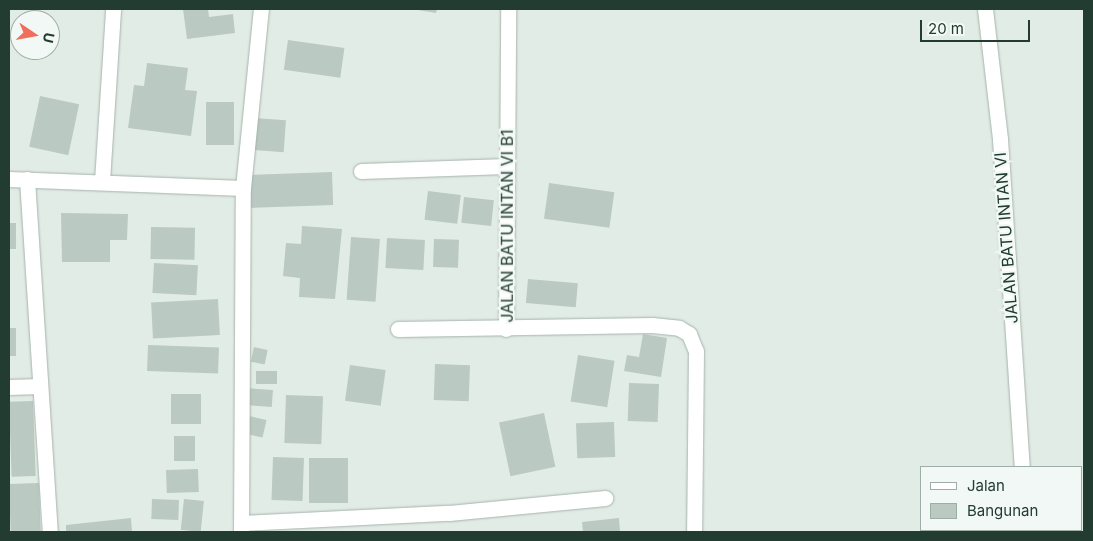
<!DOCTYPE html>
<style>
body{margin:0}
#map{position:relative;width:1093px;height:541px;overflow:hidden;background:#e2ece6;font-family:Inter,sans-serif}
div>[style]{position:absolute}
.building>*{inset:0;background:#bac9c2;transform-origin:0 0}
.roads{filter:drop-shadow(0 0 1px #a5b4ac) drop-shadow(0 0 1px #a5b4ac)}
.minor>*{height:15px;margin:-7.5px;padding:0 7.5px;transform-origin:7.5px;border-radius:7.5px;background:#fff}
span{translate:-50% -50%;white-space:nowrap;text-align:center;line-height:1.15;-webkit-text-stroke:4.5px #f2f8f5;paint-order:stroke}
.street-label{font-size:16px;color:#223c32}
.frame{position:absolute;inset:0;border:10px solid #223c32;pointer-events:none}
.legend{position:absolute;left:920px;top:466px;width:162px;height:65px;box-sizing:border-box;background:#f2f8f5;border:1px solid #9fada7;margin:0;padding:6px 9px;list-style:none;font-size:15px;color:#223c32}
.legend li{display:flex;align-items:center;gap:10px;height:25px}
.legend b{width:25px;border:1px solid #9fada7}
.north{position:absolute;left:10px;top:10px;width:50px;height:50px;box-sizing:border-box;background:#f2f8f5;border:1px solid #9fada7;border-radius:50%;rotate:102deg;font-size:14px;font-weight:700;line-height:20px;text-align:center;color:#223c32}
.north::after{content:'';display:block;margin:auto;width:18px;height:22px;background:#ef6e5c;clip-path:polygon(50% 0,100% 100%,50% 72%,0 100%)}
.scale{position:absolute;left:920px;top:20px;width:110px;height:22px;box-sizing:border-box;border:2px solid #223c32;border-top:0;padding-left:6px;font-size:15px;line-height:18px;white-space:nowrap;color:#223c32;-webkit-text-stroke:4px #f2f8f5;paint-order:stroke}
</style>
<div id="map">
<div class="building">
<i style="clip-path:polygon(183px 9px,208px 9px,209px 17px,233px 14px,235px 33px,187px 39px)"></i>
<i style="clip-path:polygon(412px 9px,437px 9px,436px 13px)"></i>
<i style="left:288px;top:40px;width:57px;height:30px;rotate:8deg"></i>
<i style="clip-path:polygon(147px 63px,188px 68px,185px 90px,197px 91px,191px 136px,128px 128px,134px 85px,144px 86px)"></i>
<i style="left:40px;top:96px;width:40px;height:52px;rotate:12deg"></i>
<i style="left:234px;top:102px;width:43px;height:28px;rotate:90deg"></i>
<i style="left:254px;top:118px;width:32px;height:32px;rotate:4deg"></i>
<i style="left:332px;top:172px;width:33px;height:85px;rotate:88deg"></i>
<i style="left:549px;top:183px;width:66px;height:36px;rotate:8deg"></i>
<i style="left:428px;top:191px;width:33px;height:29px;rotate:7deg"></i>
<i style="left:464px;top:197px;width:30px;height:26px;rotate:6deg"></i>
<i style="clip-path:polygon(61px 213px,128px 214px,127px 240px,110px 240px,110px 262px,62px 262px)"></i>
<i style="left:9px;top:223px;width:7px;height:26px"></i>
<i style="clip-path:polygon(302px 226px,342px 229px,335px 299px,299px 297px,300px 278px,283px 276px,286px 243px,301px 244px)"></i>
<i style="left:151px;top:227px;width:44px;height:32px;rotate:1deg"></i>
<i style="left:351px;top:237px;width:29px;height:63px;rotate:4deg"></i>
<i style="left:387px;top:238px;width:38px;height:30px;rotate:3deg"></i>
<i style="left:434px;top:239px;width:25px;height:28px;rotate:2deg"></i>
<i style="left:154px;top:263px;width:44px;height:30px;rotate:3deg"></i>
<i style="left:528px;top:279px;width:50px;height:24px;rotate:5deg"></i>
<i style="left:218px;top:299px;width:36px;height:67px;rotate:87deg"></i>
<i style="left:9px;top:328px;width:7px;height:28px"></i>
<i style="clip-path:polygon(643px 334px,667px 338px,661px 377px,624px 371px,627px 355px,639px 357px)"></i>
<i style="left:148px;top:345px;width:71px;height:26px;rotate:2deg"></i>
<i style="left:254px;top:347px;width:14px;height:15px;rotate:12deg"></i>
<i style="left:578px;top:355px;width:37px;height:47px;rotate:9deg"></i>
<i style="left:435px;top:364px;width:35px;height:36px;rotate:2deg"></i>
<i style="left:350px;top:365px;width:36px;height:36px;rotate:8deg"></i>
<i style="left:256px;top:371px;width:21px;height:13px"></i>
<i style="left:629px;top:383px;width:30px;height:38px;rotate:2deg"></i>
<i style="left:245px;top:388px;width:28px;height:17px;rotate:4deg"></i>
<i style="left:171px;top:394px;width:30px;height:30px"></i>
<i style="left:286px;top:395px;width:37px;height:48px;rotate:2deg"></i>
<i style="left:33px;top:401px;width:75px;height:24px;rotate:88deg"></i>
<i style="left:544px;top:413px;width:55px;height:46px;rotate:78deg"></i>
<i style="left:249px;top:416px;width:18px;height:18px;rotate:13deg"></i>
<i style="left:614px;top:422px;width:35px;height:38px;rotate:88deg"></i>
<i style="left:174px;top:436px;width:21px;height:25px"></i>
<i style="left:273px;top:457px;width:31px;height:43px;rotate:2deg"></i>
<i style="left:309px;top:458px;width:39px;height:45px"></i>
<i style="left:198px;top:469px;width:23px;height:32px;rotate:88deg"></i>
<i style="left:39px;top:483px;width:49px;height:30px;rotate:88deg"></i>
<i style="left:152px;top:499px;width:27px;height:20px;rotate:2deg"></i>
<i style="left:184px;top:499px;width:20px;height:31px;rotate:6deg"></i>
<i style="clip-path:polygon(131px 518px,132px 532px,66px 532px,66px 525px)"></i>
<i style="clip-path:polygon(619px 518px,620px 532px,583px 532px,582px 522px)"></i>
</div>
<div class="roads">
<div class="minor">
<i style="left:985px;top:9px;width:131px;rotate:83.4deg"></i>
<i style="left:1000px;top:139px;width:329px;rotate:86.2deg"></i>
<i style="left:361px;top:171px;width:145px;rotate:-2deg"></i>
<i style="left:9px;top:179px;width:234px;rotate:2.2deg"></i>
<i style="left:27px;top:179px;width:354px;rotate:86.3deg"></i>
<i style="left:102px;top:181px;width:172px;rotate:-86.3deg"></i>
<i style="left:398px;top:329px;width:254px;rotate:-0.9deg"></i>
<i style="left:652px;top:325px;width:27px;rotate:6deg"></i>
<i style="left:679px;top:328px;width:12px;rotate:31deg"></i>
<i style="left:689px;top:334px;width:18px;rotate:68deg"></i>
<i style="left:696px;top:351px;width:181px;rotate:90.6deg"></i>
<i style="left:506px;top:329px;width:320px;rotate:-89.6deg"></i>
<i style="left:9px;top:387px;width:31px;rotate:-2deg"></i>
<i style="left:241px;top:523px;width:208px;rotate:-2.8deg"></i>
<i style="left:449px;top:513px;width:157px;rotate:-5.5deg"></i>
<i style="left:241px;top:532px;width:344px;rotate:-89.7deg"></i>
<i style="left:243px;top:188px;width:180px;rotate:-84.3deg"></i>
<i style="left:1025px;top:532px;width:2px;rotate:-90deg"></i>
</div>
</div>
<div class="street-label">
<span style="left:507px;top:226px;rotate:-90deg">JALAN BATU INTAN VI B1</span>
<span style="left:1006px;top:238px;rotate:-94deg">JALAN BATU INTAN VI</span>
</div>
<div class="frame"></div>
<ul class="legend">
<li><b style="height:6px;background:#fff"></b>Jalan</li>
<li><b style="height:14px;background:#bac9c2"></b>Bangunan</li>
</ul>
<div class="north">U</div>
<div class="scale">20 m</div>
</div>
